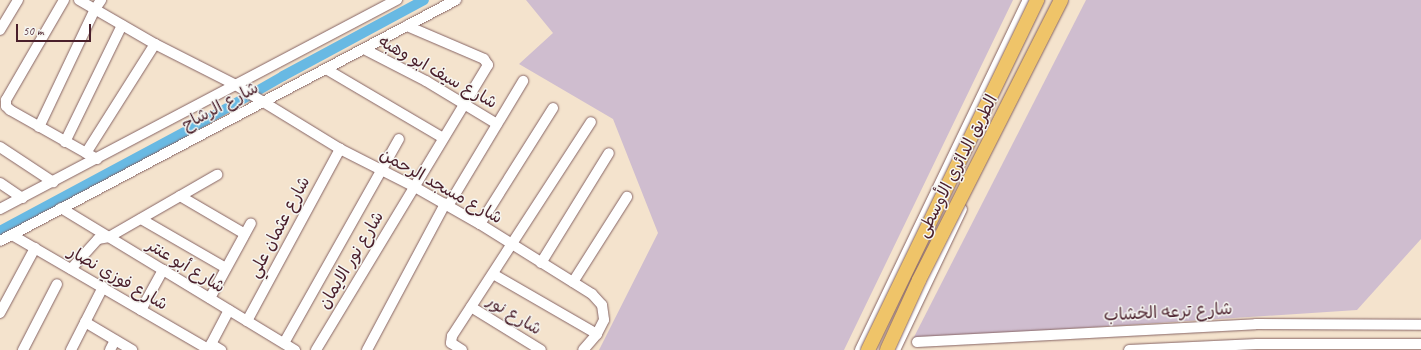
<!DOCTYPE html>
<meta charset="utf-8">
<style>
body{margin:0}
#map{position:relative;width:1421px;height:350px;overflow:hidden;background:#f4e3cd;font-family:Caveat,"Playpen Sans Arabic",sans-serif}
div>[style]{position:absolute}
.industrial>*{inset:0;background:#cfbdcf}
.canal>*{height:10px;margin:-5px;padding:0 5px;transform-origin:5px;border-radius:5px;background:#68b9e3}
.roads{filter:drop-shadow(0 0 1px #866464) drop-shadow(0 0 1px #866464)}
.minor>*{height:10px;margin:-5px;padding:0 5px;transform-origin:5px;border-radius:5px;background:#fff}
.bridges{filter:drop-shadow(0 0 1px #866464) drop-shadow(0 0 1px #866464)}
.highway-bridge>*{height:14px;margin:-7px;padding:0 7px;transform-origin:7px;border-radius:7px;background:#efc469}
span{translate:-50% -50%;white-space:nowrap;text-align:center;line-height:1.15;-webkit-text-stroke:3px #f6f6f2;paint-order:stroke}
.street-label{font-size:17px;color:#4a1f2b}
.scale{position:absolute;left:16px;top:24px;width:75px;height:18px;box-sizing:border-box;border:2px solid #4a1f2b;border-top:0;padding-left:5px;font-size:12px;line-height:14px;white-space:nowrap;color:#4a1f2b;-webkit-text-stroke:3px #f6f6f2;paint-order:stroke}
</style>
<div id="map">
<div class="industrial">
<i style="clip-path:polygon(526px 0,1013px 0,844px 350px,599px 350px,658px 233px,613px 119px,519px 64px,553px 33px)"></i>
<i style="clip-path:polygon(1086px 0,1421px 0,1421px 239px,1357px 310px,913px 339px)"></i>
</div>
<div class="canal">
<i style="left:0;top:231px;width:218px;rotate:-28.2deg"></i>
<i style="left:192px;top:128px;width:105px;rotate:-29.7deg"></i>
<i style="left:283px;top:76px;width:160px;rotate:-28.3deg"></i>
</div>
<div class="roads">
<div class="minor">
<i style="left:64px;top:0;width:116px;rotate:120.1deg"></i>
<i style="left:6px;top:100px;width:6px;rotate:90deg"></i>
<i style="left:6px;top:106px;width:6px;rotate:45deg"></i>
<i style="left:10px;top:110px;width:100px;rotate:29.4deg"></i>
<i style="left:79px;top:0;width:88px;rotate:30.1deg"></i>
<i style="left:155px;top:44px;width:89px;rotate:26.9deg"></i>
<i style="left:234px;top:84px;width:124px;rotate:31.5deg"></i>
<i style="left:340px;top:149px;width:82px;rotate:26.9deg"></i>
<i style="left:413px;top:186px;width:77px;rotate:29.6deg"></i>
<i style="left:480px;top:224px;width:132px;rotate:32deg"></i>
<i style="left:592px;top:294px;width:15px;rotate:48deg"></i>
<i style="left:602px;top:305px;width:15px;rotate:82deg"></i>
<i style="left:604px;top:320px;width:16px;rotate:117deg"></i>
<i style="left:597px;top:334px;width:21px;rotate:131deg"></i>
<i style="left:0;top:30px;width:35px;rotate:-59deg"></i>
<i style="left:364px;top:49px;width:70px;rotate:27.3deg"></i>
<i style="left:426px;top:81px;width:83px;rotate:31.2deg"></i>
<i style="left:326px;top:69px;width:136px;rotate:30.5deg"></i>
<i style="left:39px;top:127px;width:131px;rotate:-64.6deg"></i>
<i style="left:95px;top:9px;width:11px;rotate:-56deg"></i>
<i style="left:65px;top:142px;width:130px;rotate:-64deg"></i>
<i style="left:0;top:147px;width:64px;rotate:33.4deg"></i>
<i style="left:86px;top:153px;width:129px;rotate:-57.7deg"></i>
<i style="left:0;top:183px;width:27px;rotate:34deg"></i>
<i style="left:180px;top:196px;width:75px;rotate:30.3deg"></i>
<i style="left:448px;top:206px;width:146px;rotate:-59deg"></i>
<i style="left:61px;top:208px;width:274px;rotate:31.3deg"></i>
<i style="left:0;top:209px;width:449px;rotate:-27.8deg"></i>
<i style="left:141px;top:219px;width:98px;rotate:30deg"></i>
<i style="left:480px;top:224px;width:137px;rotate:-57.8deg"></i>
<i style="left:12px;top:235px;width:227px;rotate:30.2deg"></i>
<i style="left:0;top:241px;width:516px;rotate:-27.86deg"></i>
<i style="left:541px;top:263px;width:129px;rotate:-58.3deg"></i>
<i style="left:71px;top:269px;width:40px;rotate:-48deg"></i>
<i style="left:98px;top:239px;width:11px;rotate:-10deg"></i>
<i style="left:109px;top:237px;width:125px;rotate:-29.9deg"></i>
<i style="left:493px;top:274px;width:120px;rotate:30deg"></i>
<i style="left:573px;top:282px;width:101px;rotate:-57.6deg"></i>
<i style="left:210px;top:298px;width:85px;rotate:-61.3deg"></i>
<i style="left:471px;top:307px;width:82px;rotate:31.6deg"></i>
<i style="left:141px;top:310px;width:46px;rotate:-61.2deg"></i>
<i style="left:0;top:313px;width:74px;rotate:-61.7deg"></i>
<i style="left:247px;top:321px;width:196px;rotate:-61.6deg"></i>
<i style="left:85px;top:322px;width:55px;rotate:30.8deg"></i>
<i style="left:917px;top:342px;width:339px;rotate:-3deg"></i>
<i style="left:1256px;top:324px;width:165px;rotate:0.3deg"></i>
<i style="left:284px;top:343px;width:234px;rotate:-60.6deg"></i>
<i style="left:211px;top:344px;width:12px;rotate:31deg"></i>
<i style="left:23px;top:350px;width:74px;rotate:-62.7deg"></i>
<i style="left:71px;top:350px;width:71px;rotate:-63.1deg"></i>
<i style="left:110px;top:350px;width:11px;rotate:-63deg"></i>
<i style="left:208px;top:350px;width:45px;rotate:-62.3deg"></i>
<i style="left:316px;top:350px;width:333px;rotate:-58.9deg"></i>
<i style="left:488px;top:65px;width:7px;rotate:-124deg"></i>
<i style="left:484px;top:59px;width:84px;rotate:-156.8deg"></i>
<i style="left:367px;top:350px;width:166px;rotate:-61.9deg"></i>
<i style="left:462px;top:350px;width:13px;rotate:-148deg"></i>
<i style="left:451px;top:343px;width:7px;rotate:-82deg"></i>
<i style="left:452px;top:336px;width:255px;rotate:-57deg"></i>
<i style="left:860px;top:350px;width:388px;rotate:-64.4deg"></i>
<i style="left:895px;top:350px;width:156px;rotate:-64.6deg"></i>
<i style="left:1129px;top:350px;width:128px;rotate:-2.7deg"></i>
<i style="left:1257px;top:344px;width:164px"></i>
</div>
</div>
<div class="bridges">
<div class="highway-bridge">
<i style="left:868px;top:350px;width:389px;rotate:-64.2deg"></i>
<i style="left:887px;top:350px;width:77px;rotate:-65.4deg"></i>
<i style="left:919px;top:280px;width:314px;rotate:-63.1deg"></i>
</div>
</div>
<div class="street-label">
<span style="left:438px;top:72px;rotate:29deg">شارع سيف ابو وهبه</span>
<span style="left:220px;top:106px;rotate:-28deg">شارع الرشاح</span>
<span style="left:957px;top:166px;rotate:-63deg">الطريق الدائري الأوسطى</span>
<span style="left:441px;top:186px;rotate:29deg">شارع مسجد الرحمن</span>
<span style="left:279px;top:227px;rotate:-62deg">شارع عثمان علي</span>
<span style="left:351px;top:260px;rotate:-59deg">شارع نور الايمان</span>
<span style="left:186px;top:266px;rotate:31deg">شارع أبو عنتر</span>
<span style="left:118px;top:278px;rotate:30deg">شارع فوزي نصار</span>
<span style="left:1168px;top:312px;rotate:-3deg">شارع ترعه الخشاب</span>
<span style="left:514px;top:315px;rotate:31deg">شارع نور</span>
</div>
<div class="scale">50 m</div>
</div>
